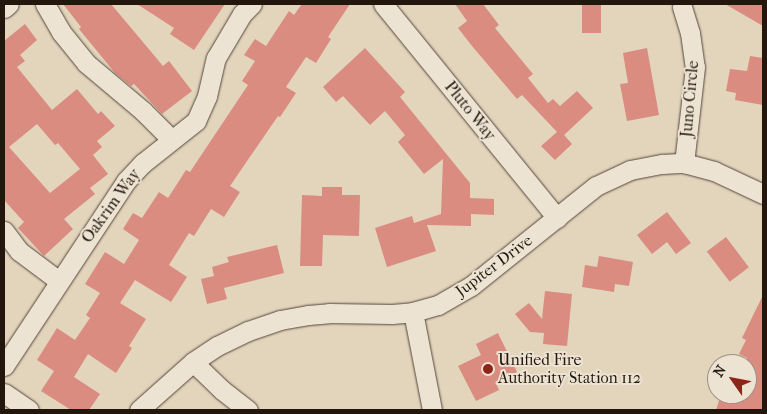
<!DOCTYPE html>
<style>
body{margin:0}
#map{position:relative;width:767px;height:414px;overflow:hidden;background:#e3d4bc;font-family:"IM FELL French Canon",serif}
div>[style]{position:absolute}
.building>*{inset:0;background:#da8c80;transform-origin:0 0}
.roads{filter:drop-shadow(0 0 1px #534639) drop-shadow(0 0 1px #534639)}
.minor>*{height:19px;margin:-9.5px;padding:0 9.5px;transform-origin:9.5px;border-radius:9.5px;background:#ede3d3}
.dots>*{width:14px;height:14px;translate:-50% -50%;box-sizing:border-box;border:2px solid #ede3d3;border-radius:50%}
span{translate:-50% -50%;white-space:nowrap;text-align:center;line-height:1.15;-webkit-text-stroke:4px #ede3d3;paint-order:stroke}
.street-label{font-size:16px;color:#23160d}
.poi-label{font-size:16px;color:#23160d}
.left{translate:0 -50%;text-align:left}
.frame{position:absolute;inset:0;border:5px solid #23160d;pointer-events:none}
.north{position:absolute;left:707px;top:354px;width:50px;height:50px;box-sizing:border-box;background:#ede3d3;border:1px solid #9c9184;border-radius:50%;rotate:303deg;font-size:14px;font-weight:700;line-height:20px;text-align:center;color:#23160d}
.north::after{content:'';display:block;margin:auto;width:18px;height:22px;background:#8f2418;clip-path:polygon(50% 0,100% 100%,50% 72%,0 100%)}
</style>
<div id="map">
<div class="building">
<i style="clip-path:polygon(63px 4px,111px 4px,163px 66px,169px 61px,192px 91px,162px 114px,134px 84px,131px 86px,115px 73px,79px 29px,81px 27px)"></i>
<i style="clip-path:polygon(137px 4px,225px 4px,194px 50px,170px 34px,174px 28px)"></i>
<i style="clip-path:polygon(302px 4px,350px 4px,328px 37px,331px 39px,316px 63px,306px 57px,286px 87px,296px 93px,280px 117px,278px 116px,230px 186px,240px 192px,224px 217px,211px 209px,194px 236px,189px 233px,169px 265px,187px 277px,171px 302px,135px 280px,120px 303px,146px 319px,129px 346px,132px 348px,116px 373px,88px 354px,74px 377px,100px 394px,89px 410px,71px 410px,41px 391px,54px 371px,37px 360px,57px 328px,75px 340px,90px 318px,86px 315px,100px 293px,85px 284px,105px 252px,124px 264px,139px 240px,123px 229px,133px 213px,142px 218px,159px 192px,168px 198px,186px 170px,190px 172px,248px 85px,242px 81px,255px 61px,244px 55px,255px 39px,266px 46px,289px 11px,294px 15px)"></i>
<i style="clip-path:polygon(455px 4px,483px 4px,499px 25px,495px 28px,533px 74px,528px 78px,548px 103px,553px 99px,560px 106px,577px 91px,593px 108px,564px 135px,572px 144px,555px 160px,541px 146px,557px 132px,522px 95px,517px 99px,472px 46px,458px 28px,467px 21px)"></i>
<i style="left:582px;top:4px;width:19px;height:29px"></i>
<i style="clip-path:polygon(725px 4px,763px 4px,763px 26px)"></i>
<i style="clip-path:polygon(evenodd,25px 24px,37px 40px,20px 55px,25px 61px,17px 67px,52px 110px,77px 89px,98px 114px,101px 111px,115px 126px,97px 141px,102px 147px,93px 155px,108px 174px,90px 188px,95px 194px,64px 219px,73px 229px,44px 256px,18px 228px,24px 222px,4px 200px,4px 41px,25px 24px,37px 124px,55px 145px,58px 143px,80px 169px,50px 193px,9px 147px,37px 124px)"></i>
<i style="clip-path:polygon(365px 48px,405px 92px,400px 97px,470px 183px,470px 198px,494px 199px,494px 215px,471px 214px,471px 226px,427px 225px,436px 251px,387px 267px,375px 228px,412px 216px,414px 223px,441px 214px,443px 159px,424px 174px,398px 142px,405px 135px,385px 111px,370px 125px,343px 96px,336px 102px,323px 87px)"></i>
<i style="clip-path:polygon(647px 48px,659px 115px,627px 121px,620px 84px,628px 83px,623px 53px)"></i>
<i style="clip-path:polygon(750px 56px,763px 58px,763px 105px,735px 100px,736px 93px,726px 91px,730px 69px,747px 71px)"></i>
<i style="clip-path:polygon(322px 187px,342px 187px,342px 195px,360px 195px,359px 236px,323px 235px,322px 266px,300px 266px,302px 195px,322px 196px)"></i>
<i style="clip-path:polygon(667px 212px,691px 243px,676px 254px,667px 242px,652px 254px,637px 235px)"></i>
<i style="left:726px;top:237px;width:38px;height:24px;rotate:53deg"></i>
<i style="clip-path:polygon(277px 245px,284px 273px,224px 288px,227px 299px,207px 304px,201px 279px,214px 276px,212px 267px,229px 262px,227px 257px)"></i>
<i style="clip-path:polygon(599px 256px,633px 262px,629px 286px,615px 284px,614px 292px,582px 287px,585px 265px,597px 267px)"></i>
<i style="clip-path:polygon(545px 291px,572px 294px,567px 346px,543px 344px,544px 333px,530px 332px,515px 314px,529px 303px,542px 319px)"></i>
<i style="clip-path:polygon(763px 295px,763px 410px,716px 410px,721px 394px,747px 394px,747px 358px,739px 354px,746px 340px,742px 338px)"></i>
<i style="clip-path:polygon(498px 333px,517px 372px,496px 383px,499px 390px,476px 401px,458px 366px,481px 355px,476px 344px)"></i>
</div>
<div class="roads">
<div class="minor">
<i style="left:45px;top:4px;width:32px;rotate:60deg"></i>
<i style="left:61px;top:32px;width:40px;rotate:51deg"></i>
<i style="left:86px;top:63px;width:75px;rotate:40.1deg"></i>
<i style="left:143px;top:111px;width:40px;rotate:45deg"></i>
<i style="left:383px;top:4px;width:276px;rotate:50.9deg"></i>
<i style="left:682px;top:7px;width:27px;rotate:73deg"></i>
<i style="left:690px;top:33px;width:34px;rotate:82deg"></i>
<i style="left:695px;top:67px;width:97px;rotate:96.5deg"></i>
<i style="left:4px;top:8px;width:6px;rotate:-39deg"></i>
<i style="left:4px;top:231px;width:25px;rotate:53deg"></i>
<i style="left:19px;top:251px;width:50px;rotate:36.9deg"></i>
<i style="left:413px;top:312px;width:100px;rotate:79deg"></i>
<i style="left:193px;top:362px;width:40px;rotate:44deg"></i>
<i style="left:222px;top:390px;width:33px;rotate:38deg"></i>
<i style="left:4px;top:366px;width:222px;rotate:-56.6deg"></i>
<i style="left:126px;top:181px;width:25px;rotate:-47deg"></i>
<i style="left:143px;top:163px;width:68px;rotate:-38.4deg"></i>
<i style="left:196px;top:121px;width:27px;rotate:-66deg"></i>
<i style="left:207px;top:96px;width:39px;rotate:-77deg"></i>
<i style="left:216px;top:58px;width:51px;rotate:-59.4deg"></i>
<i style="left:242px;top:14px;width:14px;rotate:-45deg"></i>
<i style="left:4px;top:393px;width:30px;rotate:34deg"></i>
<i style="left:139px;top:410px;width:72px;rotate:-41.6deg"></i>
<i style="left:193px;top:362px;width:29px;rotate:-34deg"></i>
<i style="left:217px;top:346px;width:34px;rotate:-26deg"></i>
<i style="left:248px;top:331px;width:34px;rotate:-19deg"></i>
<i style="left:280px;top:320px;width:28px;rotate:-10deg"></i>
<i style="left:308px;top:315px;width:21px;rotate:-5deg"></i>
<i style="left:329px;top:313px;width:63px;rotate:0.9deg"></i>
<i style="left:392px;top:314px;width:21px;rotate:-5deg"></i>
<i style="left:413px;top:312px;width:26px;rotate:-16deg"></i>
<i style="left:438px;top:305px;width:38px;rotate:-30deg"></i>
<i style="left:471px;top:286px;width:160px;rotate:-38.7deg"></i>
<i style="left:596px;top:186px;width:38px;rotate:-25deg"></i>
<i style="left:630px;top:170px;width:33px;rotate:-11deg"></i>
<i style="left:662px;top:164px;width:22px;rotate:-3deg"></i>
<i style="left:684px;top:163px;width:31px;rotate:15deg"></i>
<i style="left:714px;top:171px;width:54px;rotate:25.1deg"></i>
</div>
</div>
<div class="dots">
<i style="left:488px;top:369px;background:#8f2418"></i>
</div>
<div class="street-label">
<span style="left:690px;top:99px;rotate:-85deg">Juno Circle</span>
<span style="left:470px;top:111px;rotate:51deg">Pluto Way</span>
<span style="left:111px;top:206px;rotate:-54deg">Oakrim Way</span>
<span style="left:494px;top:266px;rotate:-37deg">Jupiter Drive</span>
</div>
<div class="poi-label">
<span class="left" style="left:498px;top:369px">Unified Fire<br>Authority Station 112</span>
</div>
<div class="frame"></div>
<div class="north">N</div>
</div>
